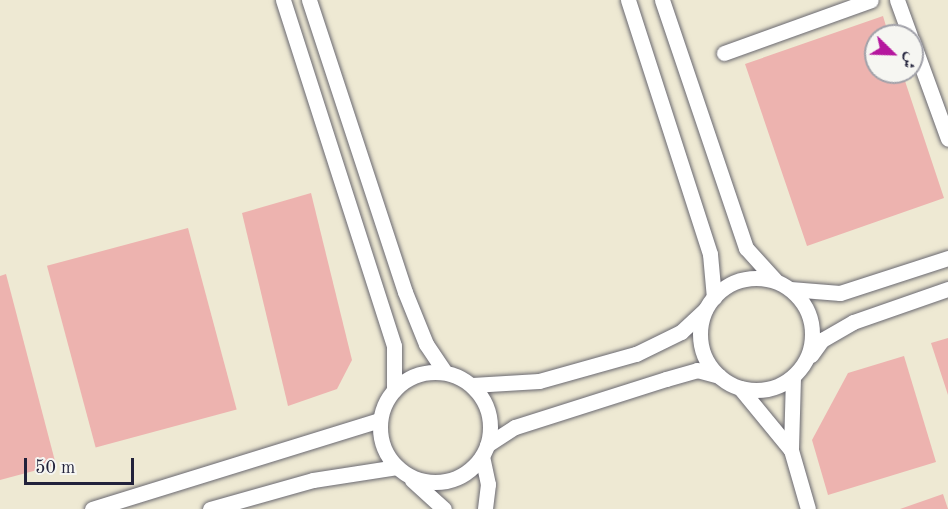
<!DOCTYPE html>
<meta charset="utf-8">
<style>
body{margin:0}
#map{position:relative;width:948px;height:509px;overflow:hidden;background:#eee9d3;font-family:"Old Standard TT",Amiri,serif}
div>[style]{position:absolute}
.building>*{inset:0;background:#edb3af;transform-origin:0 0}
.roads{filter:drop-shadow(0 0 2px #696870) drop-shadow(0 0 2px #696870)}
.minor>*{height:15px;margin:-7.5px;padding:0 7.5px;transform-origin:7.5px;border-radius:7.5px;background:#fff}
.minor>.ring{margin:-7.5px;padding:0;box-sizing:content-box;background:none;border:15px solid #fff;border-radius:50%}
span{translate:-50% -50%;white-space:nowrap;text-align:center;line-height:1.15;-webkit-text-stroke:4.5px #f6f6f2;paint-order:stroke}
.north{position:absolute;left:864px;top:24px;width:60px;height:60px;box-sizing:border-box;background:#f6f6f2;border:2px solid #a1a1a9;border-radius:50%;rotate:113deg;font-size:16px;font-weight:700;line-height:24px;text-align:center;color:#22223b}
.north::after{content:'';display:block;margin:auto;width:21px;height:27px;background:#b5179e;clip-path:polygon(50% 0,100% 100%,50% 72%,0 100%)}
.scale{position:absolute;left:24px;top:458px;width:110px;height:27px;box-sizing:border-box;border:3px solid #22223b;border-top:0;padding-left:8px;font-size:18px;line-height:21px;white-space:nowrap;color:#22223b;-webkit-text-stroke:4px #f6f6f2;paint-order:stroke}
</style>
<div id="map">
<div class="building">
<i style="clip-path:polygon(883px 16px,889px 36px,876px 36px,876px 72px,902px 72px,944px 198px,807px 246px,745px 64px)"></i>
<i style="clip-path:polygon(311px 193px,352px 360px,337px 389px,288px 406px,242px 213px)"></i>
<i style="left:188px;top:228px;width:188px;height:146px;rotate:75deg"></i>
<i style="clip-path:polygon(6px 274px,56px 465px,0 480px,0 276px)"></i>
<i style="clip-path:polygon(948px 338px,948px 395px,931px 343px)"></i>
<i style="clip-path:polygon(904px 356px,936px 462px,828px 495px,812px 440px,848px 373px)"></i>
<i style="clip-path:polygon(943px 494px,948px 509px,900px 509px)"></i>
</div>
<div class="roads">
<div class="minor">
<i style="left:283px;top:0;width:363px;rotate:72.2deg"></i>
<i style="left:394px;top:346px;width:44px;rotate:90deg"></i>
<i style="left:309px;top:0;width:307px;rotate:71.8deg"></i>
<i style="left:405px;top:292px;width:56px;rotate:68deg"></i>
<i style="left:426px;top:344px;width:34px;rotate:56deg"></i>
<i style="left:628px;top:0;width:267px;rotate:72.1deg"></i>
<i style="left:710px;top:254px;width:44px;rotate:84.8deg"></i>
<i style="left:662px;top:0;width:262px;rotate:71.3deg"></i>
<i style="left:746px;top:248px;width:43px;rotate:47.8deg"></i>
<i style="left:897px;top:0;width:38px;rotate:70deg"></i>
<i style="left:912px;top:40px;width:105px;rotate:70deg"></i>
<i style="left:724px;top:53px;width:156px;rotate:-19.8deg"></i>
<i class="ring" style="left:700px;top:278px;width:97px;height:97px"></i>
<i style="left:790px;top:289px;width:50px;rotate:4.6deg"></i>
<i style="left:840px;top:293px;width:114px;rotate:-18deg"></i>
<i style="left:811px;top:355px;width:19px;rotate:-54deg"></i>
<i style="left:822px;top:340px;width:36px;rotate:-30deg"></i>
<i style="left:853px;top:322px;width:101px;rotate:-19.2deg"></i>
<i class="ring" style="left:380px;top:372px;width:95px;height:95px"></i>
<i style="left:793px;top:377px;width:73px;rotate:91.6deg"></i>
<i style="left:791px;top:450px;width:61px;rotate:73.9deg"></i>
<i style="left:472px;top:385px;width:67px;rotate:-3.4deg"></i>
<i style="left:539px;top:381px;width:101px;rotate:-15.6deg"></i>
<i style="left:636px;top:354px;width:50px;rotate:-26.1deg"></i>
<i style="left:681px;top:332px;width:33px;rotate:-43deg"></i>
<i style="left:740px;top:388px;width:80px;rotate:50.6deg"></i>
<i style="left:487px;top:445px;width:33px;rotate:-33deg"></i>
<i style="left:515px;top:427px;width:158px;rotate:-17.6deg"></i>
<i style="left:666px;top:379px;width:32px;rotate:-16deg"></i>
<i style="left:697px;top:370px;width:23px;rotate:15deg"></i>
<i style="left:482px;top:456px;width:29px;rotate:78deg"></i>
<i style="left:488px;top:484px;width:25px;rotate:97deg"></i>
<i style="left:412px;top:480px;width:43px;rotate:42.2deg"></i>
<i style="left:92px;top:509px;width:301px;rotate:-17.2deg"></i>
<i style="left:210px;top:509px;width:107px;rotate:-15.7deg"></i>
<i style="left:313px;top:480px;width:85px;rotate:-8.8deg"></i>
</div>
</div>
<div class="north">ش</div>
<div class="scale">50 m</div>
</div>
